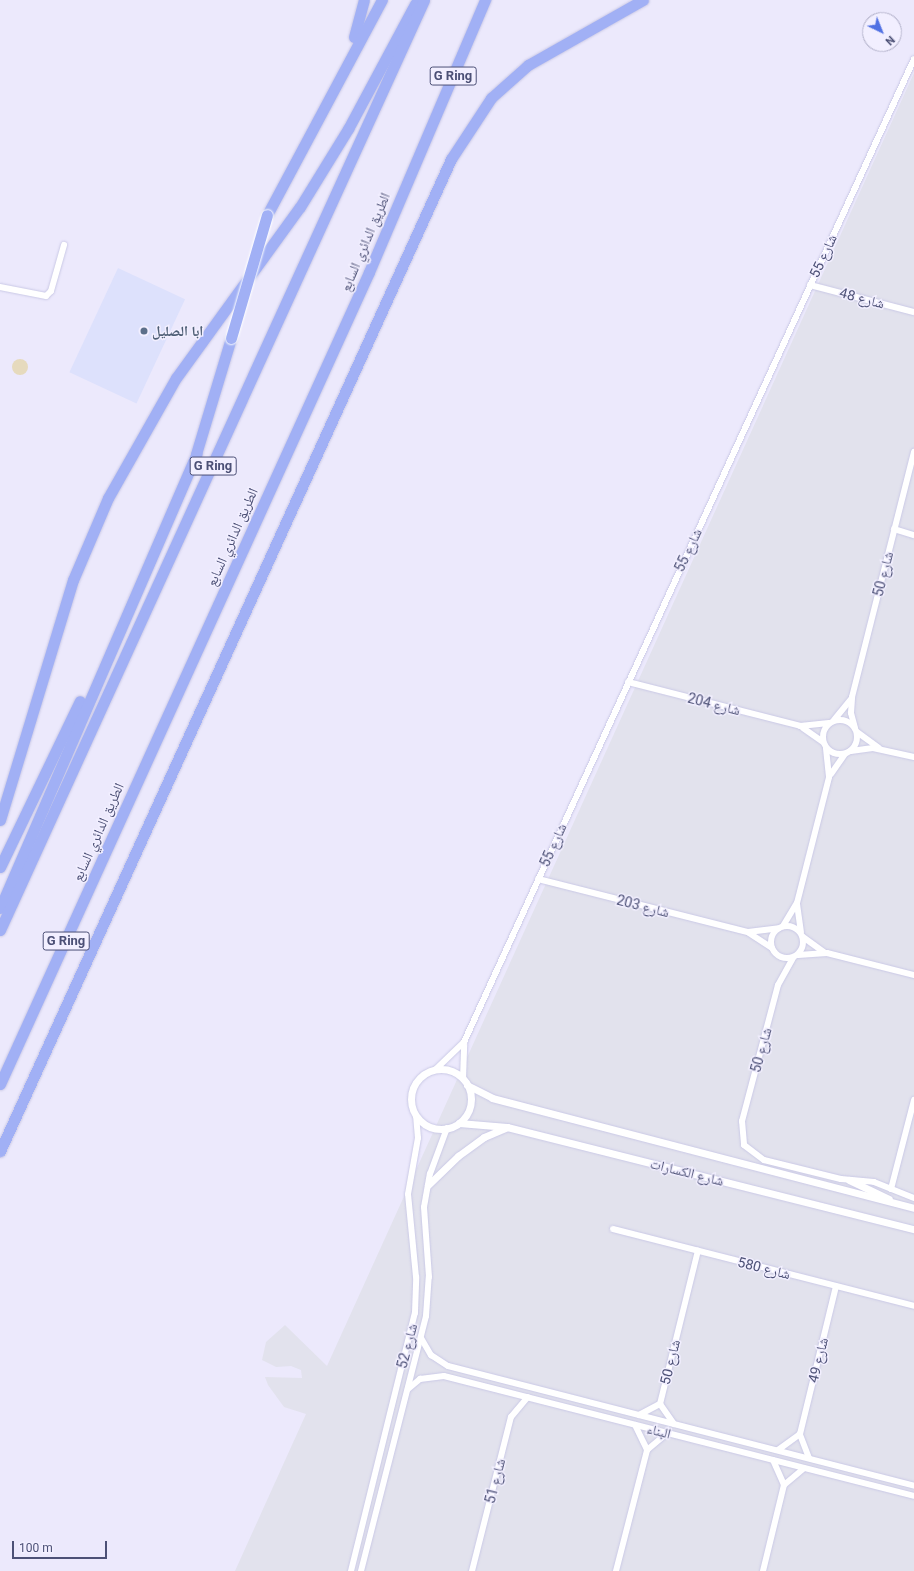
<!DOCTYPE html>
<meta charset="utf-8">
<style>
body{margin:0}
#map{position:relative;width:914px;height:1571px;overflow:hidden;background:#ece9fc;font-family:Roboto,"Noto Naskh Arabic",sans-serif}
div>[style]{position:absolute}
.commercial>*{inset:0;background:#dde1fc;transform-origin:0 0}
.industrial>*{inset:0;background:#e2e2ed}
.water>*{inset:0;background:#e6dabd}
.round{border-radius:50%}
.roads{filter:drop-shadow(0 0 1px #cac9e6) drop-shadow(0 0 1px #cac9e6)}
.minor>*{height:6px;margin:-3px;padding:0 3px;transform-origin:3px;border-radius:3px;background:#fff}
.minor>.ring{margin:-3px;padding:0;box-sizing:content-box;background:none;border:6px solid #fff;border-radius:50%}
.tertiary>*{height:7px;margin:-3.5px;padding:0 3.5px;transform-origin:3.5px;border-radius:3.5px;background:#fff}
.tertiary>.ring{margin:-3.5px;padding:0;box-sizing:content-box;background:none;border:7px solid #fff;border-radius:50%}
.motorway>*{height:11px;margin:-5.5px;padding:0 5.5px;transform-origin:5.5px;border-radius:5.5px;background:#a1b0f5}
.bridges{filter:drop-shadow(0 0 1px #fff) drop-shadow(0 0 1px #fff)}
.motorway-bridge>*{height:11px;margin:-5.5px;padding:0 5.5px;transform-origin:5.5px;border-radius:5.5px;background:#a1b0f5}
.dots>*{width:11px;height:11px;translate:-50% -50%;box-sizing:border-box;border:2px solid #f2efff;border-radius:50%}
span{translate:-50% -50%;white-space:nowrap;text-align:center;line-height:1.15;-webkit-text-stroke:3px #f2efff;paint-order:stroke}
.shield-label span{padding:1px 3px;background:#f2efff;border:1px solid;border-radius:3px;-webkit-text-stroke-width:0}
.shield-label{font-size:13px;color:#4c5076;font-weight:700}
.street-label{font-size:14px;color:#4c5076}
.service-label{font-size:14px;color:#4e5e75;font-weight:700}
.left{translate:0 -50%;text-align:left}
.north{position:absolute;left:862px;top:12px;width:40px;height:40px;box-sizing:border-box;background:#f2efff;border:1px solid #b0afc8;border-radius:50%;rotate:137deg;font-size:11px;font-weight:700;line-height:16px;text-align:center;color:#4c5076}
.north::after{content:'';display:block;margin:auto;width:14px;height:18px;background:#5171e3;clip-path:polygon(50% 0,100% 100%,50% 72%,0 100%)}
.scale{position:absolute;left:12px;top:1541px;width:95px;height:18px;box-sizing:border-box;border:2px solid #4c5076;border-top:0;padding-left:5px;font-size:12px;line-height:14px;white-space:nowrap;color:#4c5076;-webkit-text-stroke:3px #f2efff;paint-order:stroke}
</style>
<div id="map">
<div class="commercial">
<i style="left:118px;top:268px;width:74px;height:115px;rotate:25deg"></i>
</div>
<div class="industrial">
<i style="clip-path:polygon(914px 73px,914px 1571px,235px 1571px,306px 1414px,284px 1407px,268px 1385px,265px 1377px,302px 1378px,301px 1370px,291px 1366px,276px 1367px,262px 1360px,266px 1342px,285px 1325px,327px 1366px)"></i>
</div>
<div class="water">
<i class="round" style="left:12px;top:359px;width:16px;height:16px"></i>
</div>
<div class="roads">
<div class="minor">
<i style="left:810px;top:285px;width:107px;rotate:14.6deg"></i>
<i style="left:0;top:287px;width:47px;rotate:11.1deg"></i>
<i style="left:46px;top:296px;width:7px;rotate:-45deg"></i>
<i style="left:51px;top:291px;width:48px;rotate:-74.2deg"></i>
<i style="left:894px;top:529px;width:21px;rotate:17deg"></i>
<i style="left:628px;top:682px;width:178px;rotate:14.3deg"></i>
<i style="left:800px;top:726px;width:29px;rotate:-6deg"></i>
<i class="ring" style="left:823px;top:720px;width:28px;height:28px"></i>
<i style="left:834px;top:720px;width:26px;rotate:-51deg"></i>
<i style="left:803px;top:728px;width:24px;rotate:35deg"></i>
<i style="left:855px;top:728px;width:16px;rotate:-105deg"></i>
<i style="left:851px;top:713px;width:16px;rotate:-86deg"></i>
<i style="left:852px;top:697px;width:253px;rotate:-75.8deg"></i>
<i style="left:857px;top:732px;width:27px;rotate:36deg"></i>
<i style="left:851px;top:751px;width:22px;rotate:-8deg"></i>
<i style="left:873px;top:748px;width:42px;rotate:12.4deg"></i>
<i style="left:831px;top:774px;width:24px;rotate:-55deg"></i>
<i style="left:538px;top:879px;width:217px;rotate:14.2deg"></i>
<i style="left:748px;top:932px;width:31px;rotate:-7deg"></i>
<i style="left:797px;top:904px;width:28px;rotate:82deg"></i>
<i class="ring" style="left:771px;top:926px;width:26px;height:26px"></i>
<i style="left:783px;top:926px;width:27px;rotate:-59deg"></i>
<i style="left:797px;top:903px;width:130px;rotate:-75.7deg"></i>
<i style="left:829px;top:777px;width:29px;rotate:-96deg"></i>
<i style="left:749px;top:933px;width:27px;rotate:33deg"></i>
<i style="left:803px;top:937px;width:26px;rotate:36deg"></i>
<i style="left:798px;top:955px;width:29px;rotate:-4deg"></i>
<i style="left:827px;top:953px;width:90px;rotate:14.2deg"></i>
<i style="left:793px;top:958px;width:31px;rotate:119deg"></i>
<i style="left:778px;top:985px;width:141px;rotate:104.8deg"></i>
<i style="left:742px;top:1121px;width:24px;rotate:85deg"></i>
<i style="left:744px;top:1145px;width:25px;rotate:37deg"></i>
<i style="left:764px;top:1160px;width:79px;rotate:13.9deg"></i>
<i style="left:841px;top:1179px;width:33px;rotate:5deg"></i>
<i style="left:874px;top:1182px;width:43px;rotate:21.8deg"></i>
<i style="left:436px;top:1069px;width:39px;rotate:-44deg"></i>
<i style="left:464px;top:1042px;width:1081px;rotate:-65.4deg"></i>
<i style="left:463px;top:1079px;width:34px;rotate:-88deg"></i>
<i style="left:891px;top:1189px;width:92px;rotate:-75.5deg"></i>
<i style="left:613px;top:1229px;width:311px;rotate:14.3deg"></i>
<i style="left:421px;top:1338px;width:20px;rotate:60deg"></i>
<i style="left:431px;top:1355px;width:20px;rotate:33deg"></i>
<i style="left:448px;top:1366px;width:481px;rotate:14.4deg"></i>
<i style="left:408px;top:1389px;width:16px;rotate:-40deg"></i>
<i style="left:420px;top:1379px;width:24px;rotate:-7deg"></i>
<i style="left:444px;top:1376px;width:485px;rotate:14.3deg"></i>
<i style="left:639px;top:1415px;width:24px;rotate:-28deg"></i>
<i style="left:674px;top:1424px;width:24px;rotate:-125deg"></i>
<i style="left:660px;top:1404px;width:158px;rotate:-76.1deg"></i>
<i style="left:635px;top:1425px;width:28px;rotate:64deg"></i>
<i style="left:778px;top:1450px;width:27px;rotate:-36deg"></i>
<i style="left:809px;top:1458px;width:26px;rotate:-111deg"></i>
<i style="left:800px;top:1434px;width:152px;rotate:-76.3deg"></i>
<i style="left:773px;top:1460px;width:27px;rotate:66deg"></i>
<i style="left:351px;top:1571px;width:266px;rotate:-76.1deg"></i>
<i style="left:415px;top:1313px;width:36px;rotate:-88deg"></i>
<i style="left:416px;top:1277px;width:83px;rotate:-95.5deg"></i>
<i style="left:408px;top:1194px;width:57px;rotate:-79.9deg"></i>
<i style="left:418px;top:1138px;width:22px;rotate:-95deg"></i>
<i style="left:361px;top:1571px;width:263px;rotate:-75.7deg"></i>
<i style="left:426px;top:1316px;width:39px;rotate:-86deg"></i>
<i style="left:429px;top:1277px;width:70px;rotate:-94.1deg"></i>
<i style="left:424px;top:1207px;width:34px;rotate:-80deg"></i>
<i style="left:430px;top:1174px;width:49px;rotate:-69.7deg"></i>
<i style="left:472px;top:1571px;width:159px;rotate:-75.8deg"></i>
<i style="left:511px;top:1417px;width:26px;rotate:-50deg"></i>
<i style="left:616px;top:1571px;width:125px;rotate:-75.6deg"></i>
<i style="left:647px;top:1450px;width:26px;rotate:-40deg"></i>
<i style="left:763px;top:1571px;width:89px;rotate:-76.3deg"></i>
<i style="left:784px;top:1485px;width:26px;rotate:-40deg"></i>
</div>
<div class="tertiary">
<i class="ring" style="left:411px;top:1069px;width:53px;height:53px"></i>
<i style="left:467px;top:1085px;width:28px;rotate:27deg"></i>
<i style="left:492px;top:1098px;width:436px;rotate:14.6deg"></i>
<i style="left:459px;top:1123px;width:48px;rotate:4.8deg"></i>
<i style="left:507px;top:1127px;width:420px;rotate:14.1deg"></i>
<i style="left:849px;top:1180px;width:44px;rotate:25.4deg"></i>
<i style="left:428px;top:1185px;width:42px;rotate:-44deg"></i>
<i style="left:458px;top:1156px;width:32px;rotate:-36deg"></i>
<i style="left:484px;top:1137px;width:25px;rotate:-23deg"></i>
</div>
<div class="motorway">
<i style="left:354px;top:37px;width:38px;rotate:-75deg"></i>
<i style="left:267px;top:215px;width:244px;rotate:-61.9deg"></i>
<i style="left:0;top:820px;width:251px;rotate:-73.1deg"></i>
<i style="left:73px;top:580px;width:89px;rotate:-66.9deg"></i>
<i style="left:108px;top:498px;width:138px;rotate:-60.5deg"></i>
<i style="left:176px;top:378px;width:211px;rotate:-54.1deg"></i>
<i style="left:300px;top:207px;width:92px;rotate:-58.4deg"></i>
<i style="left:348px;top:129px;width:142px;rotate:-61.8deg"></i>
<i style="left:0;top:867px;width:184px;rotate:-64.3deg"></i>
<i style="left:0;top:908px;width:495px;rotate:-66.6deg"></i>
<i style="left:196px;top:454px;width:121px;rotate:-73.2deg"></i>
<i style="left:0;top:930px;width:1022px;rotate:-65.49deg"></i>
<i style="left:0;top:1084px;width:892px;rotate:-65.56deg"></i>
<i style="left:369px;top:272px;width:296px;rotate:-66.9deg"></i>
<i style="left:0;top:1151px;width:1090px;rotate:-65.55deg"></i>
<i style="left:451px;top:159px;width:73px;rotate:-56.7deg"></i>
<i style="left:491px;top:98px;width:50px;rotate:-41.7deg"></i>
<i style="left:528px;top:65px;width:132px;rotate:-29.5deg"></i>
</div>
</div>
<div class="bridges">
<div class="motorway-bridge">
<i style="left:231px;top:338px;width:128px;rotate:-73.7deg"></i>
</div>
</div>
<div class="dots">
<i style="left:144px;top:331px;background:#5c6f8a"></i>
</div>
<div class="shield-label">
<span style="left:453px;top:76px">G Ring</span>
<span style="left:213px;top:466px">G Ring</span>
<span style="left:66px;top:941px">G Ring</span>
</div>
<div class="street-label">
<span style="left:365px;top:242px;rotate:-67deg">الطريق الدائري السابع</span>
<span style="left:823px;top:256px;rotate:-65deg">شارع 55</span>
<span style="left:862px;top:298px;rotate:15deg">شارع 48</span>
<span style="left:232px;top:537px;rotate:-66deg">الطريق الدائري السابع</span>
<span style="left:688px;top:550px;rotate:-65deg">شارع 55</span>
<span style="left:883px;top:574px;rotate:-76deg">شارع 50</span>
<span style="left:714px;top:704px;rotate:14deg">شارع 204</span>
<span style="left:98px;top:832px;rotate:-66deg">الطريق الدائري السابع</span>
<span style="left:553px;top:845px;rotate:-66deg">شارع 55</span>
<span style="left:643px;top:906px;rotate:14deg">شارع 203</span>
<span style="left:761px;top:1050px;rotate:-75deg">شارع 50</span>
<span style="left:687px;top:1172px;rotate:14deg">شارع الكسارات</span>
<span style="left:764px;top:1268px;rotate:14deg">شارع 580</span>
<span style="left:407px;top:1346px;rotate:-76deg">شارع 52</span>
<span style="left:818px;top:1360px;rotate:-76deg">شارع 49</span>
<span style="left:670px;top:1362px;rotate:-76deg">شارع 50</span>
<span style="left:659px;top:1431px;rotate:14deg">البناء</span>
<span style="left:495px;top:1481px;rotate:-76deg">شارع 51</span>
</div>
<div class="service-label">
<span class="left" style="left:152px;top:331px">ابا الصليل</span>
</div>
<div class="north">N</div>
<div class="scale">100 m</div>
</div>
